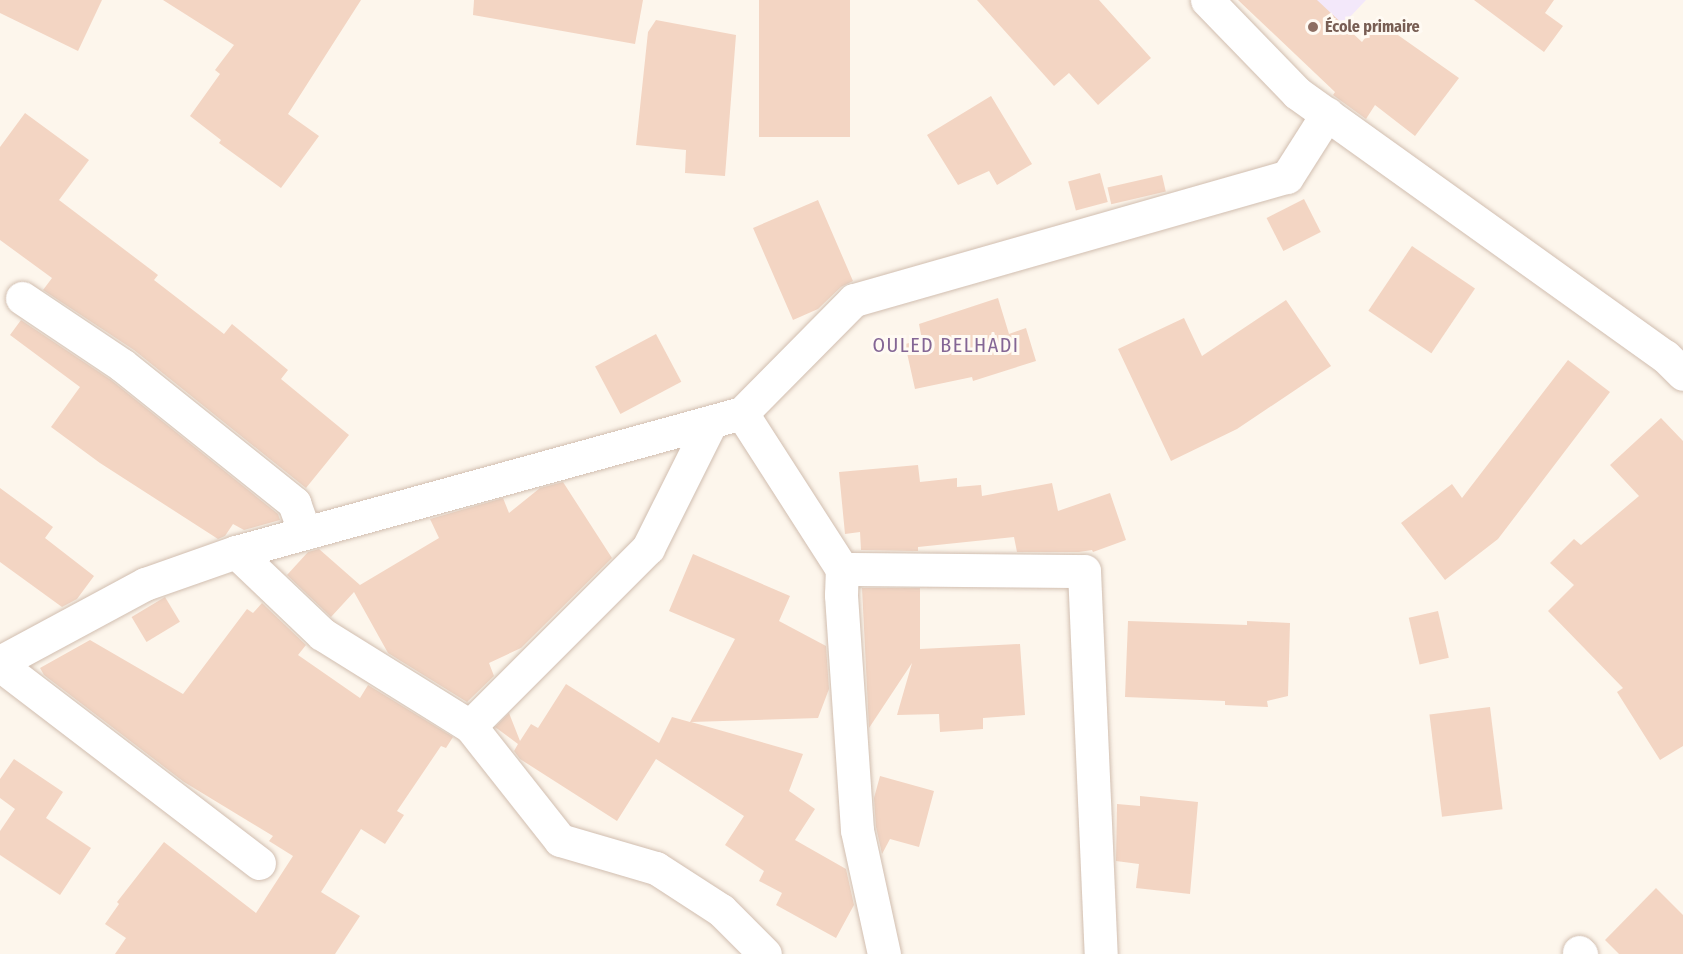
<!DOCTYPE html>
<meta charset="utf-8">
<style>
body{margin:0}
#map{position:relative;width:1683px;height:954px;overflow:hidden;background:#fdf6ec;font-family:"Fira Sans Condensed",sans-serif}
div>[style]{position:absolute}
.education>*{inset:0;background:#f3e8fa}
.building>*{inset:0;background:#f3d5c3;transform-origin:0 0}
.roads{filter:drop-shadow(0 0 2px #d1beb0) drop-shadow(0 0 2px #d1beb0)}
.minor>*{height:33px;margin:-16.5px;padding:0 16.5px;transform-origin:16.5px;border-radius:16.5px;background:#fff}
.dots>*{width:16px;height:16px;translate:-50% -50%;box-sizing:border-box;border:3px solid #fffaf3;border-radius:50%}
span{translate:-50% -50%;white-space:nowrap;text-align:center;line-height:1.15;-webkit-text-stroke:6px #fffaf3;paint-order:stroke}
.education-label{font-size:16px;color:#785e54;font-weight:700}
.left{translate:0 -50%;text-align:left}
.quarter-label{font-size:20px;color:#846695;letter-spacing:1.5px}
</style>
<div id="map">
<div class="education">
<i style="clip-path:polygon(1257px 0,1366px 0,1314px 55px)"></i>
</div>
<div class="building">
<i style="clip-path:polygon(0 0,102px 0,78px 51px,0 13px)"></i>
<i style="clip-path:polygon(163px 0,361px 0,288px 114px,319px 136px,281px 188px,219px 143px,221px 140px,190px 116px,220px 74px,215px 70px,234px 45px)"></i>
<i style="clip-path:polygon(474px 0,643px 0,635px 44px,473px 15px)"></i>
<i style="left:759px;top:0;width:91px;height:137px"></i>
<i style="clip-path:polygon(977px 0,1099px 0,1151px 58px,1098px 105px,1069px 73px,1054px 86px)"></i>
<i style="clip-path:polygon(1238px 0,1317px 0,1362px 42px,1378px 21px,1459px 78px,1415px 136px,1375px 105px,1366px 119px,1333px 95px,1335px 92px)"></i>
<i style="clip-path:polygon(1474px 0,1554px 0,1545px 13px,1563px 26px,1544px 52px)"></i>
<i style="clip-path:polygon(656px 20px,736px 35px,725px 176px,685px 173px,686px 150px,636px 145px,648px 32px)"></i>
<i style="clip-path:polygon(991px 96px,1032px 164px,997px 185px,989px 171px,958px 185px,927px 135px)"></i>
<i style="clip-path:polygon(25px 113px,89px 160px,59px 200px,158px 275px,154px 280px,224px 334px,232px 324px,288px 370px,281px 379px,349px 435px,306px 488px,134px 350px,43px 290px,52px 278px,0 240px,0 147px)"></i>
<i style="left:1100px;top:173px;width:30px;height:33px;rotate:75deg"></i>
<i style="left:1162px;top:175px;width:17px;height:56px;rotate:77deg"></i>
<i style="left:1304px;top:199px;width:37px;height:42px;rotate:63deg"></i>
<i style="clip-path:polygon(818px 200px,853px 281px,841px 287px,818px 309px,793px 320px,753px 228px)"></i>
<i style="left:1412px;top:246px;width:76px;height:78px;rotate:34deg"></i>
<i style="clip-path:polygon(998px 298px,1009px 334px,1026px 328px,1036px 361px,973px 381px,972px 377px,915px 389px,905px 344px,922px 340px,919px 324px)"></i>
<i style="clip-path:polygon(1286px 300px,1331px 366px,1237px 429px,1171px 461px,1118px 349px,1184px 318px,1202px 356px)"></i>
<i style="clip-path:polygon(21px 320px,111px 380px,278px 514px,280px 520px,244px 530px,233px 524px,225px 536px,218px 539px,100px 463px,51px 427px,80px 387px,10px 335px)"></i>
<i style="left:656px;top:334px;width:54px;height:69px;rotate:62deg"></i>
<i style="clip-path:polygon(1568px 360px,1610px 392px,1498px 539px,1445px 580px,1401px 523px,1452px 484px,1462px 498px)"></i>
<i style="clip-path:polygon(1661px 418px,1683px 441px,1683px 746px,1660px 760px,1617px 692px,1623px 688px,1548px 611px,1574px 585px,1550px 563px,1574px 539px,1581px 545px,1639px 496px,1610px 465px)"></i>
<i style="clip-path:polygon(918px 465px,920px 482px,957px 478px,957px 487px,981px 485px,982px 496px,1052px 483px,1058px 511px,1110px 493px,1126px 540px,1093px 552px,1092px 550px,1079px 552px,1017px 552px,1014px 537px,918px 547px,918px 551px,861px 550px,860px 532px,845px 534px,839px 472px)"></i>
<i style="clip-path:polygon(563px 482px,612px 558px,521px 648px,489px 663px,494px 676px,467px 702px,388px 653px,354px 592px,331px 617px,287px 575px,308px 552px,319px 549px,360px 585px,439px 538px,430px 519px,503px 498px,509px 513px,540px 488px)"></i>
<i style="clip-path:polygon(0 488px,53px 527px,45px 538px,94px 576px,77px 599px,62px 607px,0 562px)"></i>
<i style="clip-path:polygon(693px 554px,790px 596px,779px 621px,826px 646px,829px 689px,818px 718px,691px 722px,803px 754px,789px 791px,815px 809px,795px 840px,846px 869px,854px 905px,836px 938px,776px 905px,782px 893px,759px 881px,764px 871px,725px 845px,744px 816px,656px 759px,617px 821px,520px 759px,514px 751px,518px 744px,495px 727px,509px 713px,520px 741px,531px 724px,538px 728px,566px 684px,659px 743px,672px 717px,690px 722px,735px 639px,669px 611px)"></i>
<i style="clip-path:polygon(862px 588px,920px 588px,920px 649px,1020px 644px,1025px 715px,983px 718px,983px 729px,940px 732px,939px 714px,897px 715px,912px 663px,869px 728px)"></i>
<i style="left:165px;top:597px;width:29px;height:39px;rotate:59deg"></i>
<i style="clip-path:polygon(262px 603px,306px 645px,298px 655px,360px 698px,368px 685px,453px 737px,446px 748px,441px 746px,397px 811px,404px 815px,385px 844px,361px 829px,321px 892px,360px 916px,335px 954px,115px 954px,126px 938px,105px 924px,119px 904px,117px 902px,164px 842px,256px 913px,293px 856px,269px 841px,273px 836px,184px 782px,44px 675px,40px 668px,90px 640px,183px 694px,247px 609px,253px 613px)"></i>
<i style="left:1438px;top:611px;width:48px;height:30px;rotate:77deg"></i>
<i style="clip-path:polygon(1128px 621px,1247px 625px,1247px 621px,1290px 623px,1288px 696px,1267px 701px,1268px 707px,1225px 705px,1225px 701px,1125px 697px)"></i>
<i style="left:1490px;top:707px;width:103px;height:61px;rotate:83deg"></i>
<i style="clip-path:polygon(14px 759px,63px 792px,46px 818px,91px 848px,60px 895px,0 855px,0 831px,15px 809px,0 798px,0 779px)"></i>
<i style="clip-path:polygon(880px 776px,934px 791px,919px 847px,890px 839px,882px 854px,876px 827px,874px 798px)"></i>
<i style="clip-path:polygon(1140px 796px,1198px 802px,1190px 894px,1136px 888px,1139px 864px,1116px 861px,1117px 804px,1140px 806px)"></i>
<i style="clip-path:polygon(1656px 888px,1683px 915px,1683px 954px,1619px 954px,1605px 940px)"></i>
</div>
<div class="roads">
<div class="minor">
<i style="left:1207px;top:0;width:129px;rotate:45.9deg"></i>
<i style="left:1297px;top:93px;width:452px;rotate:35.6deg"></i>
<i style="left:1665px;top:356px;width:25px;rotate:45deg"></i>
<i style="left:22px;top:298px;width:120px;rotate:33.8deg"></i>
<i style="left:122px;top:365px;width:221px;rotate:38.7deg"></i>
<i style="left:294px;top:503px;width:30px;rotate:70deg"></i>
<i style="left:304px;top:531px;width:5px;rotate:11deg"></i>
<i style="left:236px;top:552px;width:119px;rotate:43.6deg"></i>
<i style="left:322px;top:634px;width:174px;rotate:31.9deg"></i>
<i style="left:470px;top:726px;width:145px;rotate:51.7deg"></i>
<i style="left:560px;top:840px;width:100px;rotate:16.3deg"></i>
<i style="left:656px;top:868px;width:77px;rotate:32.9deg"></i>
<i style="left:721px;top:910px;width:62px;rotate:45deg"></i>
<i style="left:842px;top:569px;width:242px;rotate:0.5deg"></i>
<i style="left:1084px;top:571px;width:383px;rotate:87.5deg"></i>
<i style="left:0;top:662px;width:165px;rotate:-28.3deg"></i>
<i style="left:145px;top:584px;width:96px;rotate:-19.4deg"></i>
<i style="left:236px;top:552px;width:525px;rotate:-15.36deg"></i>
<i style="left:0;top:665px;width:326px;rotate:37.4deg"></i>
<i style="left:470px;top:726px;width:252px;rotate:-45deg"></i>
<i style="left:648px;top:548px;width:141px;rotate:-63.4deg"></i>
<i style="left:1579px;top:952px;width:3px;rotate:45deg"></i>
<i style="left:884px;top:954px;width:127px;rotate:-102.3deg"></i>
<i style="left:857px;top:830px;width:236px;rotate:-93.9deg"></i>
<i style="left:841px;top:595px;width:26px;rotate:-88deg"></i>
<i style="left:842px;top:569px;width:185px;rotate:-122.7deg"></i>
<i style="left:742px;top:413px;width:159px;rotate:-45.3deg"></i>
<i style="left:854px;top:300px;width:450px;rotate:-15.9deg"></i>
<i style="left:1287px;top:177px;width:75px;rotate:-57.6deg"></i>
</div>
</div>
<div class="dots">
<i style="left:1313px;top:27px;background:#8d6e63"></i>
</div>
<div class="education-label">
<span class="left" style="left:1325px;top:27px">École primaire</span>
</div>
<div class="quarter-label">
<span style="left:946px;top:345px">OULED BELHADI</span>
</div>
</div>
